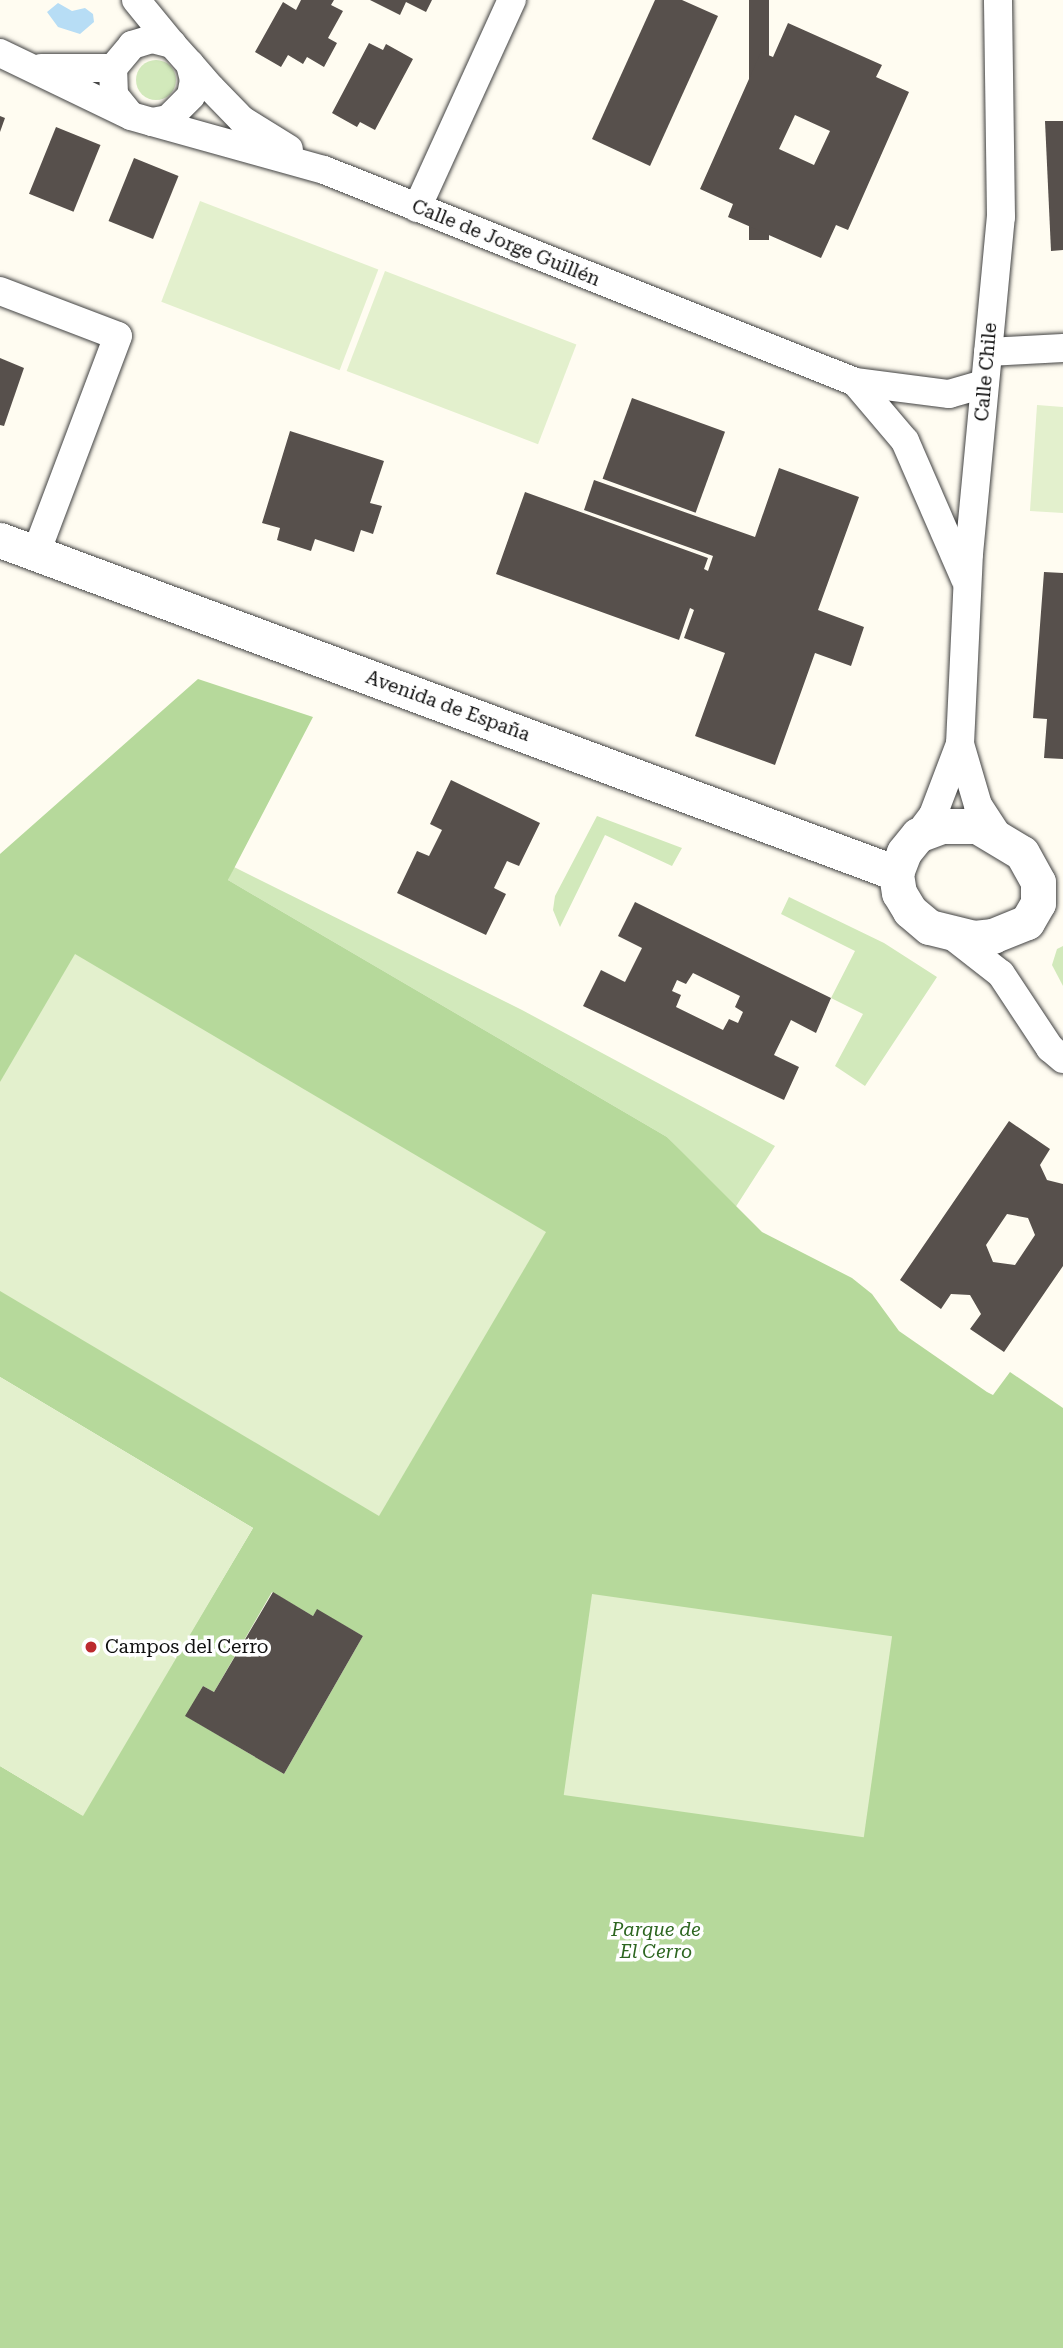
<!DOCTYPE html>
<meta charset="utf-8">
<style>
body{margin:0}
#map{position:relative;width:1063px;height:2348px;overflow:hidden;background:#fffcf1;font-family:"Roboto Serif",serif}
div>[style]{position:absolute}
.green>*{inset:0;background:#d2e9bb}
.round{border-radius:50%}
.forest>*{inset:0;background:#b6d99b}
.pitch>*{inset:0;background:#e3f0cd;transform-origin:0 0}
.water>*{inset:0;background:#b7ddf5}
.building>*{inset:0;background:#57504c;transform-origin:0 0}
.roads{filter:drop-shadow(0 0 2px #424242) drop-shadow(0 0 2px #424242)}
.minor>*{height:28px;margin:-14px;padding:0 14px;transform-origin:14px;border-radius:14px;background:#fff}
.tertiary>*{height:35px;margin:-17.5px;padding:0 17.5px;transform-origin:17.5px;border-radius:17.5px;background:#fff}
.dots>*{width:19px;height:19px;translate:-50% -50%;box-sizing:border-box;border:4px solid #fff;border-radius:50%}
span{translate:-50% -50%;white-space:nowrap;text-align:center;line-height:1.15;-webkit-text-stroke:7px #fff;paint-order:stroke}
.street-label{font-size:19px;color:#0f0f0f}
.poi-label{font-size:19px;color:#0f0f0f}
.left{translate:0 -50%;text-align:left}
.park-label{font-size:19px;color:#2d6620;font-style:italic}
</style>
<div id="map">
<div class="green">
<i class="round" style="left:136px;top:60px;width:40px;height:40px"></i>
<i style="clip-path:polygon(597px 816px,682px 848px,672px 866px,605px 835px,560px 927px,553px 910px,555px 896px)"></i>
<i style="clip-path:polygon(234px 867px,522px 1010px,775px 1146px,735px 1208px,667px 1137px,228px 880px)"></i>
<i style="clip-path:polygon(789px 897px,884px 943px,937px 977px,865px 1086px,835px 1066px,863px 1014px,831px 998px,855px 951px,781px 914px)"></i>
<i style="clip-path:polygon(1063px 946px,1063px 986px,1052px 965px,1057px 949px)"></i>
</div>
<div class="forest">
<i style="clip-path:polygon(evenodd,198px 679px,313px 717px,228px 880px,667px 1137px,762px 1232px,852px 1278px,872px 1294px,899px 1331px,987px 1392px,993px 1395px,1010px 1372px,1063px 1408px,1063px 2348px,0 2348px,0 1766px,82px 1815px,253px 1528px,0 1377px,0 854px,198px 679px,272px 1592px,313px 1616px,317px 1610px,363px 1636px,284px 1774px,186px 1716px,203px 1686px,214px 1692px,272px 1592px)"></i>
</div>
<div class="pitch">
<i style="left:200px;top:201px;width:191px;height:108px;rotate:21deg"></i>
<i style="left:385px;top:271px;width:205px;height:107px;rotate:21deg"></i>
<i style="clip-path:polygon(1037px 405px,1063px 407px,1063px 513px,1030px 511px)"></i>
<i style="clip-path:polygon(75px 954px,546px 1232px,379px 1516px,0 1291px,0 1082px)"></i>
<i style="clip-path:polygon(0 1377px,253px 1528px,83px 1816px,0 1766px)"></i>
<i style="left:592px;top:1594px;width:303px;height:203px;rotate:8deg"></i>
</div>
<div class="water">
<i style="clip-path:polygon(58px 3px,72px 11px,85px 8px,93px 14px,94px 22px,80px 34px,58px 27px,47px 12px)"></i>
</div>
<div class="building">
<i style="clip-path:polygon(301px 0,334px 0,331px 5px,343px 11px,328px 38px,337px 43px,324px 67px,307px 57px,303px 64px,288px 55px,281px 67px,255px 52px,283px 2px,296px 10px)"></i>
<i style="clip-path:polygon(370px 0,432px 0,426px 12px,406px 2px,400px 15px)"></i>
<i style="clip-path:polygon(655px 0,682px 0,718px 16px,650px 166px,592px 139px)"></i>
<i style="left:749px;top:0;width:20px;height:240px"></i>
<i style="clip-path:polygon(evenodd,788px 23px,882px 65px,876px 77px,909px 92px,848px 230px,836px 225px,821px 258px,728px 217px,733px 204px,700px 189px,761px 52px,773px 57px,788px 23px,795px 115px,830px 131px,814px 165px,779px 149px,795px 115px)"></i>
<i style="clip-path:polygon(369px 43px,383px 50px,386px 44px,413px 59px,375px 130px,360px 122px,357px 127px,332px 113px)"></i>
<i style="clip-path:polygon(0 116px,5px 118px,0 132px)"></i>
<i style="clip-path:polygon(1045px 121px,1063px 121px,1063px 250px,1051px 251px)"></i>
<i style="left:56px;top:127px;width:48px;height:72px;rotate:22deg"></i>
<i style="left:134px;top:158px;width:48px;height:68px;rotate:22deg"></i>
<i style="clip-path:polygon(0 358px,24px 368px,4px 426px,0 425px)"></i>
<i style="left:632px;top:398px;width:99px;height:86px;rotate:20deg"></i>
<i style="clip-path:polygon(290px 431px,384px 461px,370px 503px,382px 506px,373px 534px,361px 530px,354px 552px,315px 539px,311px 551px,277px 540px,280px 528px,262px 523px)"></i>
<i style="clip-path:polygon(779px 468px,859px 497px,818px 610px,864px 627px,851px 666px,815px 653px,775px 765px,695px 736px,725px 653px,684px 638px,694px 610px,690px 608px,679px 640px,496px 574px,525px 492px,708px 558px,704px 569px,708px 571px,713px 556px,584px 510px,594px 480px,755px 537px)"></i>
<i style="clip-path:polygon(1044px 572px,1063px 573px,1063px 759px,1044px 758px,1047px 719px,1033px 718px)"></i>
<i style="clip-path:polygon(451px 780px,540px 823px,519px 866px,507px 861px,494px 888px,506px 894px,486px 935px,397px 893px,417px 851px,429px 856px,442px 830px,430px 824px)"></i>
<i style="clip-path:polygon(evenodd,635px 902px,831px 998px,816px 1033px,791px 1020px,774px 1055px,799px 1067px,784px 1100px,583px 1006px,601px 970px,625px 982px,642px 948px,618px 936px,635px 902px,693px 973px,740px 996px,735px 1007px,743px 1012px,738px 1023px,729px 1019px,723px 1030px,676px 1007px,681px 995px,672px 991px,677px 980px,686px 984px,693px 973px)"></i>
<i style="clip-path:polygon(evenodd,1009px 1121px,1050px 1149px,1040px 1165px,1047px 1180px,1063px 1184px,1063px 1266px,1004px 1352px,970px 1329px,981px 1314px,970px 1295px,951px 1294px,941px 1309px,900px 1280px,1009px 1121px,1007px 1214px,1028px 1218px,1035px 1235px,1015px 1265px,993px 1262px,986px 1245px,1007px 1214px)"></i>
<i style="clip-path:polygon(273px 1592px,313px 1616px,317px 1609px,363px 1636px,284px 1774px,185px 1716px,203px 1686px,214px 1692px)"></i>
</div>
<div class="roads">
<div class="minor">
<i style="left:136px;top:0;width:57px;rotate:50.7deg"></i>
<i style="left:0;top:53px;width:141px;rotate:25.7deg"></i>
<i style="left:190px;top:64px;width:16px;rotate:76deg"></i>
<i style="left:194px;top:80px;width:16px;rotate:101deg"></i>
<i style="left:191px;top:96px;width:33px;rotate:135deg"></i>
<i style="left:168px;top:119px;width:16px;rotate:169deg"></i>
<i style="left:152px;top:122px;width:22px;rotate:-164deg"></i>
<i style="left:131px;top:116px;width:27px;rotate:-129deg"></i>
<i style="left:114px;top:95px;width:27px;rotate:-92deg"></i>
<i style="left:113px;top:68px;width:30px;rotate:-50deg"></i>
<i style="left:132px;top:45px;width:21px;rotate:-17deg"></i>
<i style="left:152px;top:39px;width:21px;rotate:14deg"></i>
<i style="left:172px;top:44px;width:27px;rotate:48deg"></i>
<i style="left:190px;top:64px;width:32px;rotate:49deg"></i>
<i style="left:211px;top:88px;width:45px;rotate:45.9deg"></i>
<i style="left:242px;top:120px;width:55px;rotate:31.7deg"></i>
<i style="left:41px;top:68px;width:72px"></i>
<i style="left:152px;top:122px;width:179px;rotate:15.6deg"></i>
<i style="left:324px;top:170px;width:572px;rotate:21.76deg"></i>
<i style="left:855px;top:382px;width:95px;rotate:7.3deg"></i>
<i style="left:949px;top:394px;width:37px;rotate:-16deg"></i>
<i style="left:417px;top:208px;width:229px;rotate:-65.5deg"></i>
<i style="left:0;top:291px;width:126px;rotate:20.9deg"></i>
<i style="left:118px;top:336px;width:232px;rotate:110.7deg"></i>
<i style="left:988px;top:352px;width:75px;rotate:-3.1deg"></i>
<i style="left:855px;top:382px;width:77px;rotate:49.7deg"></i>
<i style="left:905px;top:441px;width:150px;rotate:66.5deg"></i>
<i style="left:960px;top:744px;width:64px;rotate:73.6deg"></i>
<i style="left:978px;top:805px;width:35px;rotate:57deg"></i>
<i style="left:918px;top:835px;width:25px;rotate:-53deg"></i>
<i style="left:933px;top:815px;width:76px;rotate:-69.2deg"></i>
<i style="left:960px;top:744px;width:190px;rotate:-87.3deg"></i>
<i style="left:969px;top:554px;width:339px;rotate:-84.6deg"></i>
<i style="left:1001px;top:217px;width:217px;rotate:-90.8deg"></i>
<i style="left:951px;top:935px;width:63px;rotate:38deg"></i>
<i style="left:1001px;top:974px;width:89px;rotate:56.5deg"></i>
<i style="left:1050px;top:1048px;width:17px;rotate:40deg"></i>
</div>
<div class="tertiary">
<i style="left:0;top:540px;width:956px;rotate:20.39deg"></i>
<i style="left:941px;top:826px;width:36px"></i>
<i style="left:977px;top:826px;width:52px;rotate:31deg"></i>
<i style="left:1022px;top:853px;width:33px;rotate:61deg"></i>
<i style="left:1038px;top:882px;width:21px;rotate:90deg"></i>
<i style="left:1038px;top:903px;width:22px;rotate:120deg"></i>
<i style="left:1027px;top:922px;width:37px;rotate:158deg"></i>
<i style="left:993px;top:936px;width:19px;rotate:174deg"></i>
<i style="left:974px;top:938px;width:46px;rotate:-166.3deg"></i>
<i style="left:929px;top:927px;width:25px;rotate:-140deg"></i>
<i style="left:910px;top:911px;width:21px;rotate:-121deg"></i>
<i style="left:899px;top:893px;width:20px;rotate:-99deg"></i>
<i style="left:896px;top:873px;width:22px;rotate:-69deg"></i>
<i style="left:904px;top:852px;width:22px;rotate:-51deg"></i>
<i style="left:918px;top:835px;width:25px;rotate:-21deg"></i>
</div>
</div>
<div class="dots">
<i style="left:91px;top:1647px;background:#bc2a2e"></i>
</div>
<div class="street-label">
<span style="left:506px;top:243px;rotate:22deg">Calle de Jorge Guillén</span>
<span style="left:986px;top:372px;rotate:-85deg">Calle Chile</span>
<span style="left:448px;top:706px;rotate:20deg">Avenida de España</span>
</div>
<div class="poi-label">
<span class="left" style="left:105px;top:1647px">Campos del Cerro</span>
</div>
<div class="park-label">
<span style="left:656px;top:1941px">Parque de<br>El Cerro</span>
</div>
</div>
